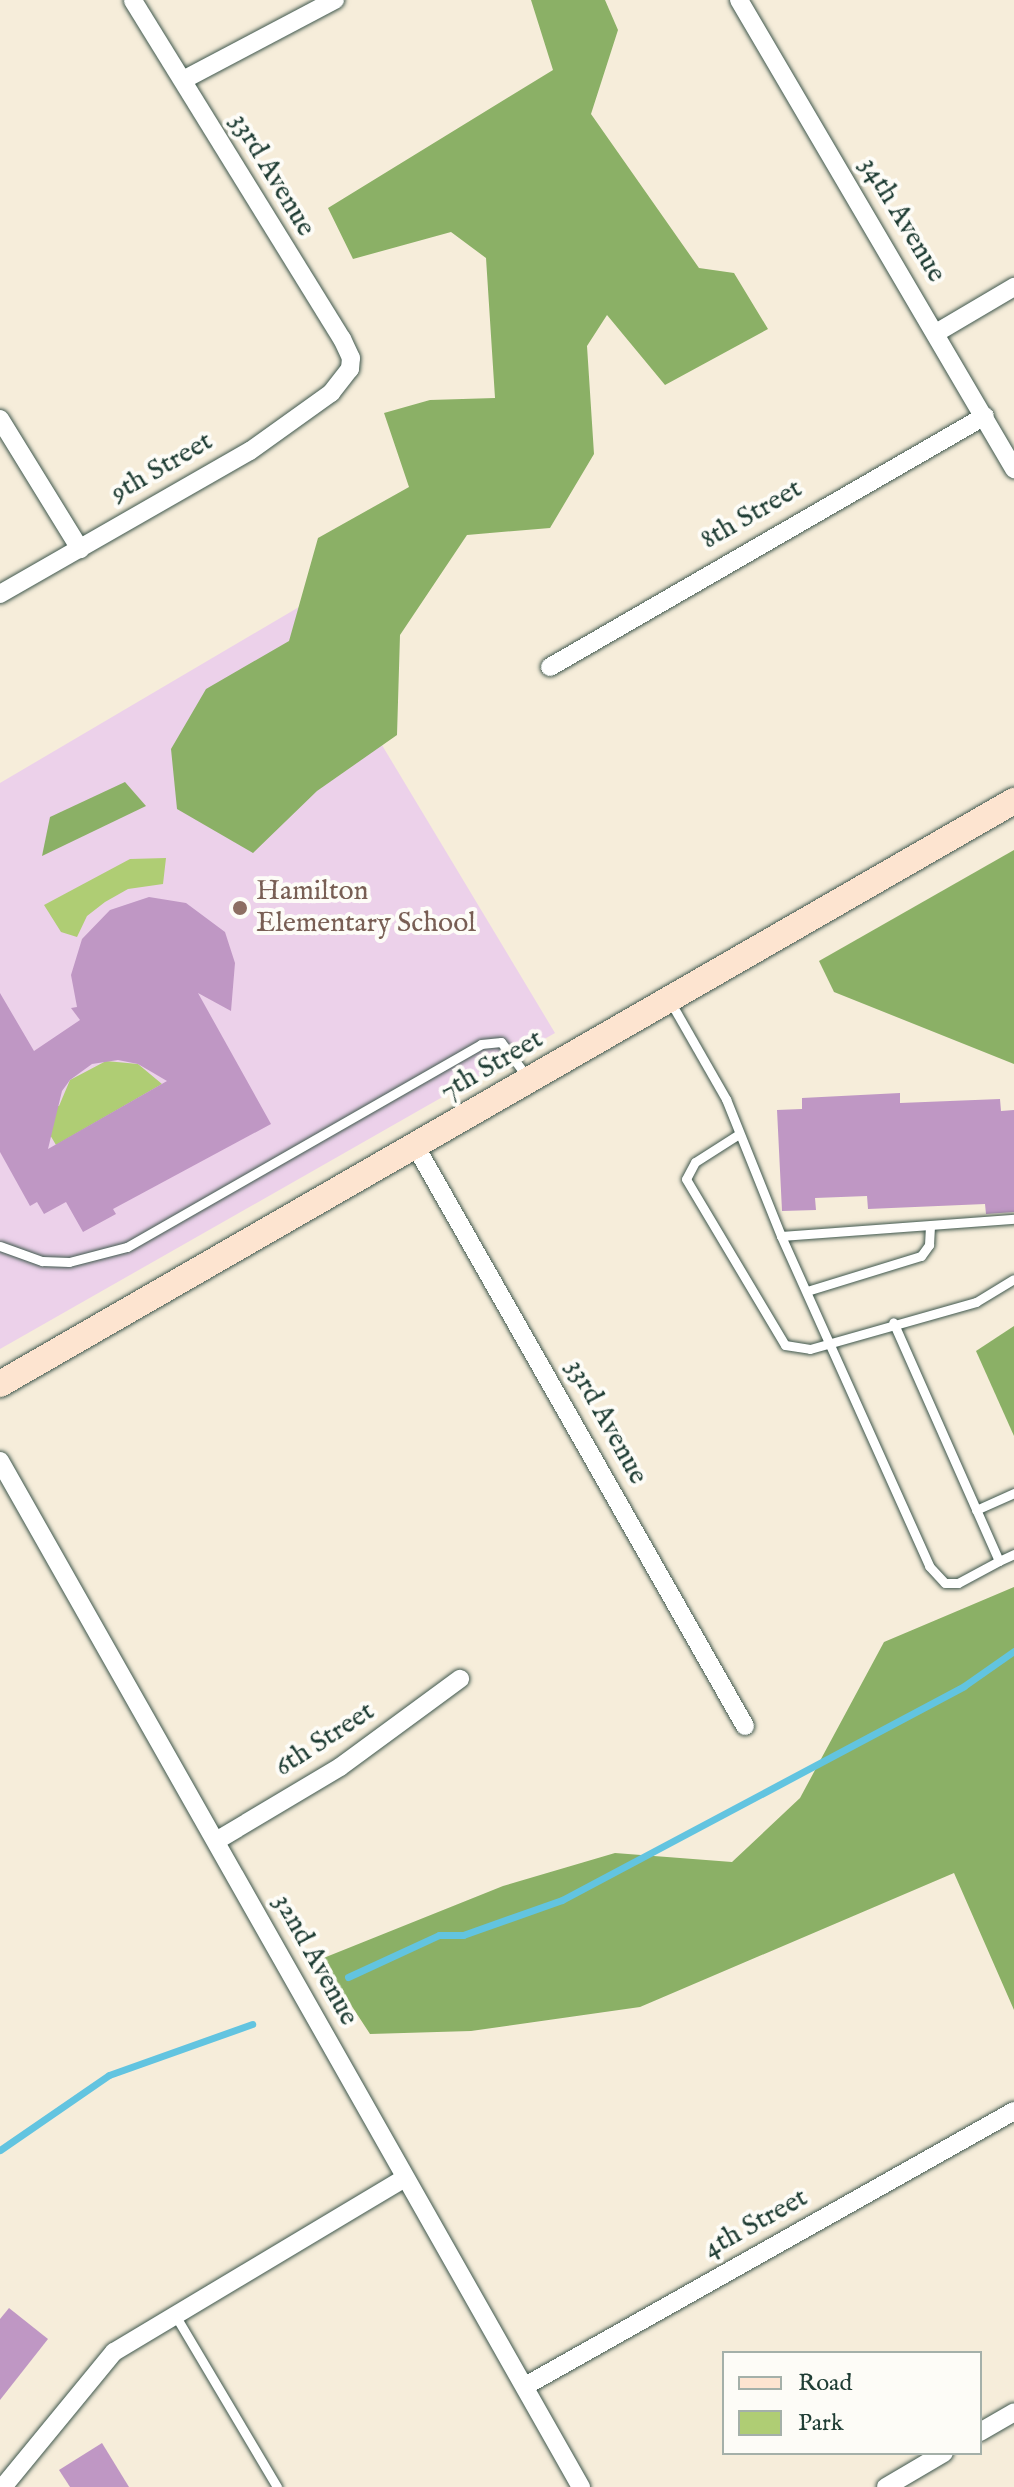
<!DOCTYPE html>
<style>
body{margin:0}
#map{position:relative;width:1014px;height:2487px;overflow:hidden;background:#f6edda;font-family:"IM FELL English",serif}
div>[style]{position:absolute}
.built>*{inset:0;background:#ecd1ea}
.green>*{inset:0;background:#afcd74}
.forest>*{inset:0;background:#8bb066}
.stream>*{height:7px;margin:-3.5px;padding:0 3.5px;transform-origin:3.5px;border-radius:3.5px;background:#62c4e0}
.building>*{inset:0;background:#bf97c4}
.roads{filter:drop-shadow(0 0 2px #3f574d) drop-shadow(0 0 2px #3f574d)}
.lane>*{height:9px;margin:-4.5px;padding:0 4.5px;transform-origin:4.5px;border-radius:4.5px;background:#fff}
.street>*{height:18px;margin:-9px;padding:0 9px;transform-origin:9px;border-radius:9px;background:#fff}
.secondary>*{height:26px;margin:-13px;padding:0 13px;transform-origin:13px;border-radius:13px;background:#fde4d0}
.dots>*{width:22px;height:22px;translate:-50% -50%;box-sizing:border-box;border:4px solid #fdfcf7;border-radius:50%}
span{translate:-50% -50%;white-space:nowrap;text-align:center;line-height:1.15;-webkit-text-stroke:8px #fdfcf7;paint-order:stroke}
.street-label{font-size:28px;color:#1f3d34}
.education-label{font-size:28px;color:#785e54}
.left{translate:0 -50%;text-align:left}
.legend{position:absolute;left:722px;top:2351px;width:260px;height:104px;box-sizing:border-box;background:#fdfcf7;border:2px solid #a4b0a9;margin:0;padding:10px 14px;list-style:none;font-size:24px;color:#1f3d34}
.legend li{display:flex;align-items:center;gap:16px;height:40px}
.legend b{width:40px;border:2px solid #a4b0a9}
</style>
<div id="map">
<div class="built">
<i style="clip-path:polygon(299px 607px,555px 1033px,0 1349px,0 783px)"></i>
</div>
<div class="green">
<i style="clip-path:polygon(166px 858px,163px 884px,128px 889px,105px 902px,87px 916px,77px 937px,61px 932px,44px 905px,130px 859px)"></i>
<i style="clip-path:polygon(106px 1061px,138px 1064px,162px 1084px,56px 1145px,30px 1101px,59px 1106px,70px 1080px)"></i>
</div>
<div class="forest">
<i style="clip-path:polygon(531px 0,605px 0,618px 30px,591px 114px,699px 268px,734px 273px,768px 329px,665px 385px,607px 315px,587px 346px,594px 454px,550px 528px,467px 535px,400px 635px,397px 735px,317px 791px,253px 853px,177px 809px,171px 749px,206px 689px,289px 641px,318px 538px,409px 487px,384px 413px,430px 400px,495px 398px,486px 258px,451px 232px,353px 259px,328px 208px,553px 70px)"></i>
<i style="clip-path:polygon(125px 782px,146px 806px,42px 856px,50px 817px)"></i>
<i style="clip-path:polygon(1014px 850px,1014px 1064px,834px 992px,819px 961px)"></i>
<i style="clip-path:polygon(1014px 1326px,1014px 1436px,976px 1351px)"></i>
<i style="clip-path:polygon(1014px 1587px,1014px 2010px,954px 1873px,640px 2007px,471px 2031px,370px 2034px,321px 1959px,503px 1886px,615px 1853px,732px 1862px,800px 1798px,884px 1642px)"></i>
</div>
<div class="stream">
<i style="left:348px;top:1977px;width:100px;rotate:-24.8deg"></i>
<i style="left:439px;top:1935px;width:24px"></i>
<i style="left:463px;top:1935px;width:105px;rotate:-19.5deg"></i>
<i style="left:562px;top:1900px;width:455px;rotate:-28deg"></i>
<i style="left:964px;top:1686px;width:61px;rotate:-35deg"></i>
<i style="left:0;top:2150px;width:132px;rotate:-34.5deg"></i>
<i style="left:109px;top:2075px;width:152px;rotate:-19.6deg"></i>
</div>
<div class="building">
<i style="clip-path:polygon(evenodd,149px 897px,186px 903px,225px 932px,235px 963px,231px 1011px,198px 993px,271px 1124px,113px 1209px,116px 1214px,83px 1232px,66px 1202px,44px 1214px,37px 1202px,30px 1206px,0 1152px,0 993px,34px 1051px,80px 1020px,71px 1008px,77px 1007px,71px 975px,82px 939px,110px 910px,149px 897px,118px 1060px,138px 1064px,167px 1081px,48px 1149px,62px 1091px,70px 1080px,92px 1064px,118px 1060px)"></i>
<i style="clip-path:polygon(900px 1093px,900px 1103px,1000px 1099px,1001px 1111px,1014px 1110px,1014px 1212px,986px 1214px,985px 1204px,868px 1209px,867px 1196px,815px 1198px,816px 1210px,782px 1211px,777px 1110px,802px 1109px,802px 1098px)"></i>
<i style="clip-path:polygon(9px 2308px,48px 2339px,0 2400px,0 2319px)"></i>
<i style="clip-path:polygon(102px 2443px,129px 2487px,70px 2487px,59px 2470px)"></i>
</div>
<div class="roads">
<div class="lane">
<i style="left:671px;top:1003px;width:111px;rotate:60.2deg"></i>
<i style="left:726px;top:1099px;width:148px;rotate:68.1deg"></i>
<i style="left:781px;top:1236px;width:362px;rotate:65.8deg"></i>
<i style="left:929px;top:1566px;width:23px;rotate:47deg"></i>
<i style="left:945px;top:1583px;width:13px"></i>
<i style="left:958px;top:1583px;width:47px;rotate:-28.2deg"></i>
<i style="left:999px;top:1561px;width:261px;rotate:-113.9deg"></i>
<i style="left:739px;top:1134px;width:52px;rotate:147.5deg"></i>
<i style="left:695px;top:1162px;width:19px;rotate:118deg"></i>
<i style="left:686px;top:1179px;width:193px;rotate:59.2deg"></i>
<i style="left:785px;top:1345px;width:25px;rotate:9deg"></i>
<i style="left:810px;top:1349px;width:173px;rotate:-15.8deg"></i>
<i style="left:976px;top:1302px;width:44px;rotate:-31.2deg"></i>
<i style="left:781px;top:1236px;width:234px;rotate:-4.2deg"></i>
<i style="left:0;top:1246px;width:45px;rotate:19.7deg"></i>
<i style="left:42px;top:1261px;width:27px;rotate:2deg"></i>
<i style="left:69px;top:1262px;width:60px;rotate:-14.5deg"></i>
<i style="left:127px;top:1247px;width:408px;rotate:-29.8deg"></i>
<i style="left:481px;top:1044px;width:20px;rotate:-6deg"></i>
<i style="left:501px;top:1042px;width:45px;rotate:53.1deg"></i>
<i style="left:807px;top:1291px;width:119px;rotate:-17.1deg"></i>
<i style="left:921px;top:1256px;width:14px;rotate:-54deg"></i>
<i style="left:929px;top:1245px;width:18px;rotate:-87deg"></i>
<i style="left:976px;top:1510px;width:42px;rotate:-24.1deg"></i>
<i style="left:999px;top:1561px;width:17px;rotate:-25deg"></i>
<i style="left:175px;top:2315px;width:200px;rotate:59.3deg"></i>
</div>
<div class="street">
<i style="left:739px;top:0;width:544px;rotate:59.61deg"></i>
<i style="left:183px;top:80px;width:172px;rotate:-27.8deg"></i>
<i style="left:936px;top:333px;width:91px;rotate:-30.5deg"></i>
<i style="left:0;top:419px;width:153px;rotate:58.4deg"></i>
<i style="left:0;top:594px;width:288px;rotate:-29.8deg"></i>
<i style="left:250px;top:451px;width:100px;rotate:-35.6deg"></i>
<i style="left:331px;top:393px;width:31px;rotate:-52deg"></i>
<i style="left:350px;top:369px;width:11px;rotate:-85deg"></i>
<i style="left:351px;top:358px;width:21px;rotate:-115deg"></i>
<i style="left:342px;top:339px;width:398px;rotate:-121.7deg"></i>
<i style="left:550px;top:667px;width:502px;rotate:-29.99deg"></i>
<i style="left:416px;top:1147px;width:666px;rotate:60.39deg"></i>
<i style="left:0;top:1461px;width:1179px;rotate:60.48deg"></i>
<i style="left:216px;top:1841px;width:144px;rotate:-30.8deg"></i>
<i style="left:340px;top:1767px;width:149px;rotate:-36.3deg"></i>
<i style="left:527px;top:2385px;width:559px;rotate:-29.36deg"></i>
<i style="left:980px;top:2432px;width:39px;rotate:-30deg"></i>
<i style="left:3px;top:2487px;width:175px;rotate:-50.6deg"></i>
<i style="left:114px;top:2352px;width:339px;rotate:-30.9deg"></i>
<i style="left:886px;top:2487px;width:67px;rotate:-30.4deg"></i>
</div>
<div class="secondary">
<i style="left:0;top:1384px;width:1170px;rotate:-29.9deg"></i>
</div>
</div>
<div class="dots">
<i style="left:240px;top:908px;background:#8d6e63"></i>
</div>
<div class="street-label">
<span style="left:272px;top:175px;rotate:59deg">33rd Avenue</span>
<span style="left:902px;top:220px;rotate:59deg">34th Avenue</span>
<span style="left:162px;top:468px;rotate:-30deg">9th Street</span>
<span style="left:752px;top:515px;rotate:-30deg">8th Street</span>
<span style="left:492px;top:1066px;rotate:-30deg">7th Street</span>
<span style="left:606px;top:1422px;rotate:61deg">33rd Avenue</span>
<span style="left:325px;top:1740px;rotate:-33deg">6th Street</span>
<span style="left:315px;top:1960px;rotate:61deg">32nd Avenue</span>
<span style="left:756px;top:2224px;rotate:-29deg">4th Street</span>
</div>
<div class="education-label">
<span class="left" style="left:256px;top:908px">Hamilton<br>Elementary School</span>
</div>
<ul class="legend">
<li><b style="height:10px;background:#fde4d0"></b>Road</li>
<li><b style="height:22px;background:#afcd74"></b>Park</li>
</ul>
</div>
